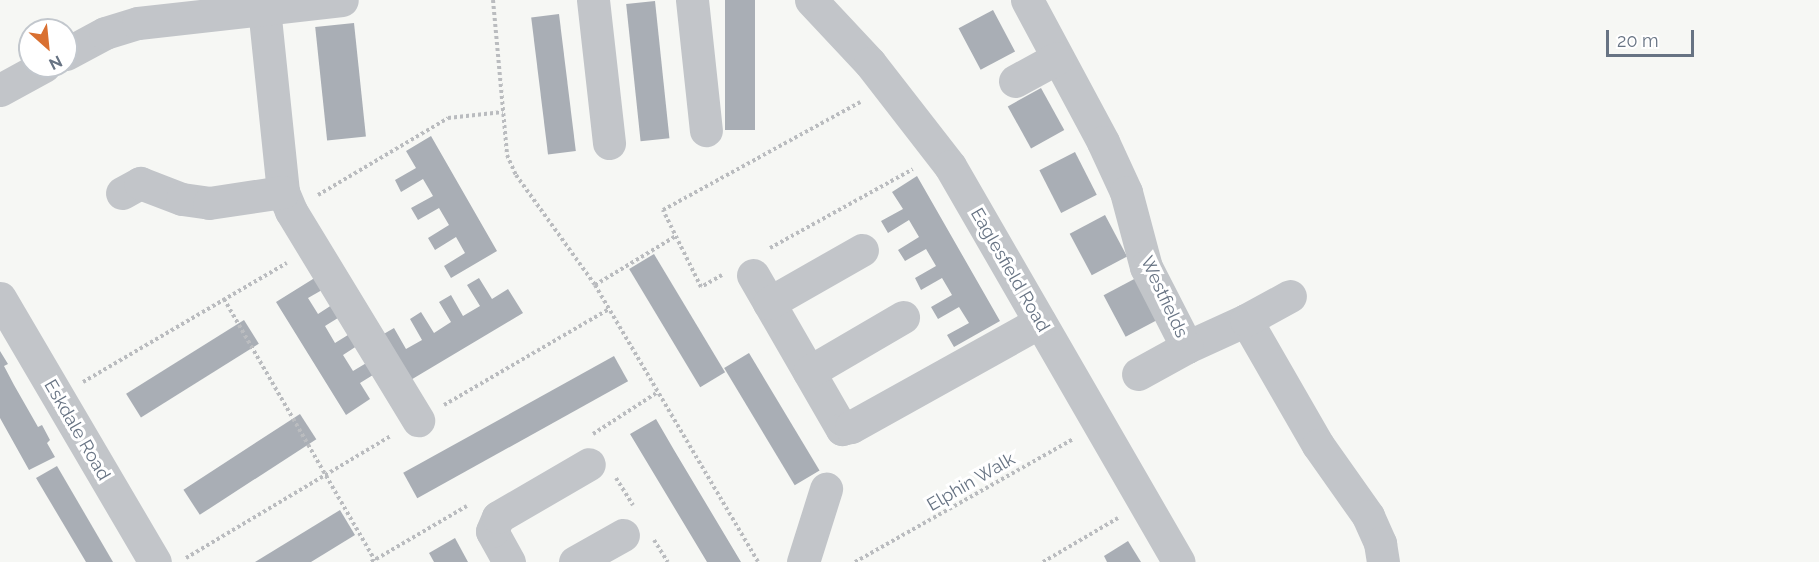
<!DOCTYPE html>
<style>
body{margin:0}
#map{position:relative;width:1819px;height:562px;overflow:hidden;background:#f6f7f4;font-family:Raleway,sans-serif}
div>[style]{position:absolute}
.building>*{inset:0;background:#a9aeb5;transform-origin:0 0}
.path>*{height:4px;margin-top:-2px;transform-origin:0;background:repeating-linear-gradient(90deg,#babcbf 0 3px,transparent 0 6px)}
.minor>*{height:33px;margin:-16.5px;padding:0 16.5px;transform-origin:16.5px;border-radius:16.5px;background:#c2c5c9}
span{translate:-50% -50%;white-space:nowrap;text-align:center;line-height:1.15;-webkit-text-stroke:6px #fff;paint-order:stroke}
.street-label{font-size:18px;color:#677383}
.north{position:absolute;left:18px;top:18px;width:60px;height:60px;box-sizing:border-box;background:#fff;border:2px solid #c2c7cd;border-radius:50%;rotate:153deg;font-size:16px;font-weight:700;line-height:24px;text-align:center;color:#677383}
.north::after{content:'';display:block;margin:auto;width:21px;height:27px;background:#d97031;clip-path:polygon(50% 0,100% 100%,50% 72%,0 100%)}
.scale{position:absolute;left:1606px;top:30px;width:88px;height:27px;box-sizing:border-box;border:3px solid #677383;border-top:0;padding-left:8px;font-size:18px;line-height:21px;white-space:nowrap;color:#677383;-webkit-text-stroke:4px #fff;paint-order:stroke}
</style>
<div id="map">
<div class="building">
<i style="left:725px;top:0;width:30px;height:130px"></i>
<i style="left:655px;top:1px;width:138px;height:29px;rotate:84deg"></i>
<i style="left:993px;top:10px;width:47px;height:39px;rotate:62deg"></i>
<i style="left:559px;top:14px;width:138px;height:28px;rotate:83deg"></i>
<i style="left:354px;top:23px;width:114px;height:39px;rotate:84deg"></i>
<i style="left:1041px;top:88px;width:48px;height:38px;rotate:61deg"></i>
<i style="clip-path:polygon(431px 136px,497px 251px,451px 278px,444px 266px,465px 253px,456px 237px,435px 250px,428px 238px,449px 225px,439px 208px,418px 220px,411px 208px,433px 196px,423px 179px,401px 192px,395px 180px,416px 168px,406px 151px)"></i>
<i style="left:1075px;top:152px;width:48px;height:40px;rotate:63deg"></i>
<i style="clip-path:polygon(917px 176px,1000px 321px,954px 347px,947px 335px,969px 323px,959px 307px,938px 319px,931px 307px,952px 295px,942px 278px,921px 290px,915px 278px,936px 266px,926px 249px,905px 261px,898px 250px,919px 237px,909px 220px,888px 233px,881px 221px,903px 209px,892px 192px)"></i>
<i style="left:1105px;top:215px;width:47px;height:40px;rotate:62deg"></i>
<i style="left:654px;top:254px;width:138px;height:29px;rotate:59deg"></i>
<i style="clip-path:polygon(321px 274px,329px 286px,308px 298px,318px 314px,338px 301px,346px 313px,325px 326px,335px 343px,356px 330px,363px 342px,343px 355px,353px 371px,373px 359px,381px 370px,360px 383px,370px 399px,346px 415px,276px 302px)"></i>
<i style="left:1138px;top:277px;width:47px;height:39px;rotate:62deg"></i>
<i style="clip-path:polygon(479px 278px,492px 299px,508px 289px,523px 313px,409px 381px,382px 335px,394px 328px,406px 349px,422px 340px,410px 319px,421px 312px,434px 333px,451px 322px,439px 302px,451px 295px,463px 316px,480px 306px,467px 285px)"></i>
<i style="left:244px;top:320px;width:28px;height:139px;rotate:58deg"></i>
<i style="clip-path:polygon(0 351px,8px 364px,4px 366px,14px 385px,38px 427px,42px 425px,50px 440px,47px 443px,55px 457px,29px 470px,0 418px)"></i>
<i style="left:749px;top:353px;width:137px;height:29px;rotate:59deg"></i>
<i style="left:614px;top:356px;width:29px;height:241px;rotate:61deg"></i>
<i style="left:300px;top:414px;width:30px;height:139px;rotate:57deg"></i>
<i style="clip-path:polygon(656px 419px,674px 450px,741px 562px,707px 562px,630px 434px)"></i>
<i style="clip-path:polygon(57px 466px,113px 562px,86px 562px,36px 478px)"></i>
<i style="clip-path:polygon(340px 510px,355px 535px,311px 562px,255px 562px)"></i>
<i style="clip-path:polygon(455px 538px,468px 562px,434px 562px,429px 553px)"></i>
<i style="clip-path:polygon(1128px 541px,1141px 562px,1107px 562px,1104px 556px)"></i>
</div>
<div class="path">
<i style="left:493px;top:0;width:156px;rotate:84.8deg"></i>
<i style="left:507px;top:155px;width:22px;rotate:66deg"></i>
<i style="left:516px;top:175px;width:135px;rotate:54.3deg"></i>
<i style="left:595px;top:285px;width:321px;rotate:59.5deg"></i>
<i style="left:318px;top:195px;width:151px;rotate:-30.6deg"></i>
<i style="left:448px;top:118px;width:55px;rotate:-6.2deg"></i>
<i style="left:770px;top:248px;width:163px;rotate:-28.9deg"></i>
<i style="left:722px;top:275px;width:24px;rotate:150deg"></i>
<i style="left:701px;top:287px;width:86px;rotate:-116.3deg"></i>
<i style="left:663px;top:210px;width:225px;rotate:-28.7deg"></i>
<i style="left:595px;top:285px;width:95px;rotate:-31.2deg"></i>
<i style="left:224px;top:299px;width:302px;rotate:60deg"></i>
<i style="left:83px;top:382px;width:236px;rotate:-30.3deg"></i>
<i style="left:444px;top:405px;width:191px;rotate:-30.2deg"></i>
<i style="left:593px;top:434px;width:77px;rotate:-32.9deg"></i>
<i style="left:616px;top:478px;width:32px;rotate:58deg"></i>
<i style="left:654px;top:540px;width:26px;rotate:58deg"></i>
<i style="left:186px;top:558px;width:239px;rotate:-30.8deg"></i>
<i style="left:371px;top:562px;width:111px;rotate:-30.3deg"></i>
<i style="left:855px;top:562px;width:250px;rotate:-29.4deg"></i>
<i style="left:1043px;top:562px;width:87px;rotate:-30.4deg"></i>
</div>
<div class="minor">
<i style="left:593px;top:0;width:144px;rotate:83.6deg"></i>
<i style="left:692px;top:0;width:131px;rotate:83.9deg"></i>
<i style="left:811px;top:0;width:86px;rotate:46.9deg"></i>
<i style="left:870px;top:63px;width:130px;rotate:52.2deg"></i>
<i style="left:950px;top:166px;width:457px;rotate:60deg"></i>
<i style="left:1027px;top:0;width:161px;rotate:61.8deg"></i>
<i style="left:1103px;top:142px;width:55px;rotate:65.3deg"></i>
<i style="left:1126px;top:192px;width:78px;rotate:75.1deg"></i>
<i style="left:1146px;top:267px;width:90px;rotate:62.9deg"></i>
<i style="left:1187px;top:347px;width:65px;rotate:-24.6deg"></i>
<i style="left:1246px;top:320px;width:144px;rotate:60.1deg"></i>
<i style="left:1318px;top:445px;width:87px;rotate:54.8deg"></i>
<i style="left:1368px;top:516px;width:30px;rotate:66deg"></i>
<i style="left:1380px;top:543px;width:19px;rotate:81deg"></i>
<i style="left:264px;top:8px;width:185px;rotate:84.1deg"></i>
<i style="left:283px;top:192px;width:21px;rotate:67deg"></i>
<i style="left:291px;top:211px;width:245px;rotate:58.7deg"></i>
<i style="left:66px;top:54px;width:44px;rotate:-28.3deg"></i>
<i style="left:105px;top:33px;width:34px;rotate:-17deg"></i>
<i style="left:138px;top:23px;width:205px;rotate:-6.4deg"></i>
<i style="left:1015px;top:81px;width:48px;rotate:-28.7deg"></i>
<i style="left:0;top:90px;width:50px;rotate:-28.6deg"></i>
<i style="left:122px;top:193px;width:21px;rotate:-29deg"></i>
<i style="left:140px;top:183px;width:45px;rotate:20.9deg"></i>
<i style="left:182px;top:199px;width:27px;rotate:8deg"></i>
<i style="left:209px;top:203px;width:75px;rotate:-8.5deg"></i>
<i style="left:753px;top:275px;width:178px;rotate:60deg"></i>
<i style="left:842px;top:429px;width:9px;rotate:-13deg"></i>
<i style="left:851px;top:427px;width:216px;rotate:-29.1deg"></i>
<i style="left:0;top:298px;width:306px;rotate:59.6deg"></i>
<i style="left:769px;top:303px;width:107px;rotate:-29.7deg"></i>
<i style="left:1246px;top:320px;width:50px;rotate:-28.6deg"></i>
<i style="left:809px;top:372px;width:109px;rotate:-30.3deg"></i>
<i style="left:1138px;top:374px;width:56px;rotate:-28.9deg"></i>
<i style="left:509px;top:562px;width:35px;rotate:-119deg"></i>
<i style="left:492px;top:531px;width:15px;rotate:-67deg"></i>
<i style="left:498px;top:517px;width:105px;rotate:-30.2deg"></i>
<i style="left:575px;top:562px;width:55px;rotate:-29.4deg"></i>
<i style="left:803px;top:562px;width:77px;rotate:-72.5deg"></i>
</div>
<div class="street-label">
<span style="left:1010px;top:270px;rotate:60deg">Eaglesfield Road</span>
<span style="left:1164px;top:297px;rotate:65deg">Westfields</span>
<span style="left:77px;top:430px;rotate:60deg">Eskdale Road</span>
<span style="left:971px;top:482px;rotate:-30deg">Elphin Walk</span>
</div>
<div class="north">N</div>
<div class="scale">20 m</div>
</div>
